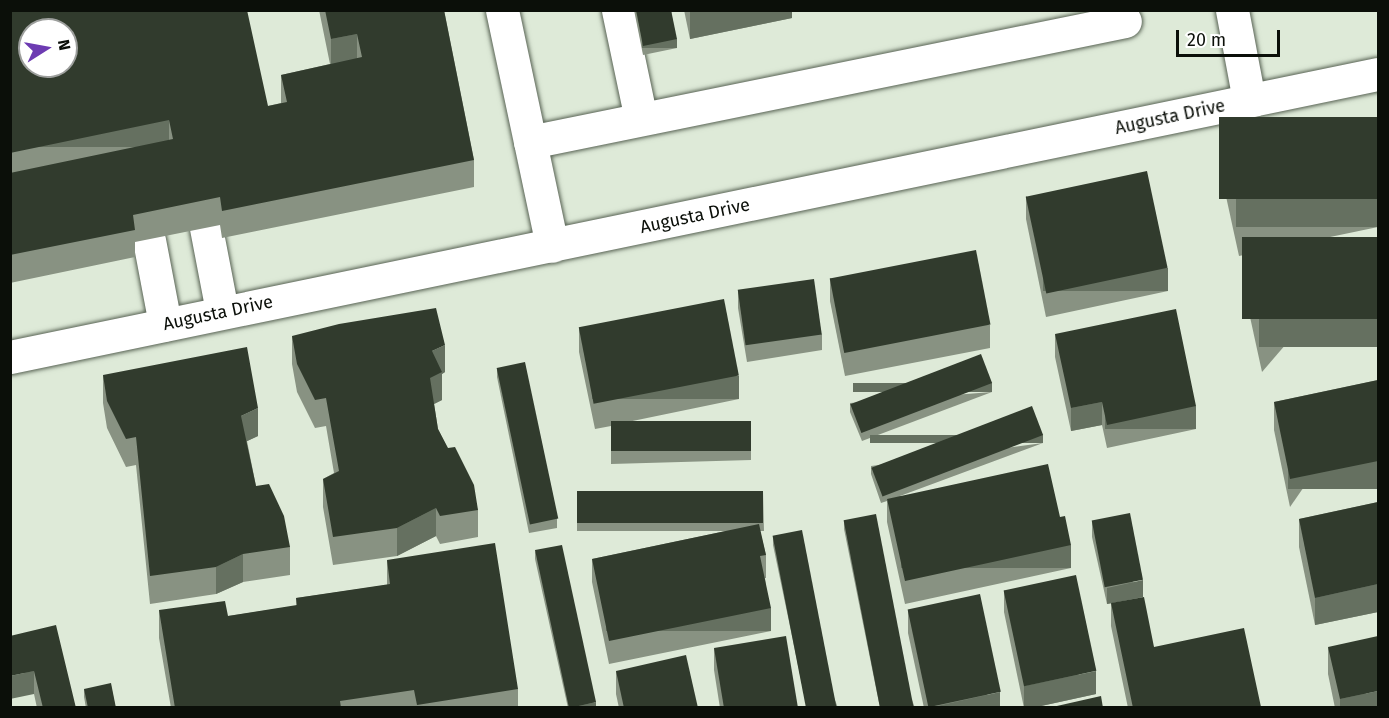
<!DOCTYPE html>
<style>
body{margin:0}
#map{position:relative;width:1389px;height:718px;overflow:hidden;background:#deead8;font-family:"Fira Sans",sans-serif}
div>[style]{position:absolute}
.roads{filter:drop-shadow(0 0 2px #586354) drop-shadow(0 0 2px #586354)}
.minor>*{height:33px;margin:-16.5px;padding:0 16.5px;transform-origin:16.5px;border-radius:16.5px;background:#fff}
.wall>*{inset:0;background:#889282}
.shaded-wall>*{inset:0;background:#657060;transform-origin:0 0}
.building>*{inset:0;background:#313b2d;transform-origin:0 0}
span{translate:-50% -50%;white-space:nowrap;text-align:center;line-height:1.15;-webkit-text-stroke:6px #fff;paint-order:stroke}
.street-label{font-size:18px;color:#0b0f09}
.frame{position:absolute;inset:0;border:12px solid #0b0f09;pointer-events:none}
.north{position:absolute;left:18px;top:18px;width:60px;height:60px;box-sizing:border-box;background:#fff;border:2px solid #9d9f9d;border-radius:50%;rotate:79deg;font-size:16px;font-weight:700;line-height:24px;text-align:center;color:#0b0f09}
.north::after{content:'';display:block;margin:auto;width:21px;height:27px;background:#6d3bb2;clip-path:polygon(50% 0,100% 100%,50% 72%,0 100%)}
.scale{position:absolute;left:1176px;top:30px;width:104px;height:27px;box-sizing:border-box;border:3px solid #0b0f09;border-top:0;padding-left:8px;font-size:18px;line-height:21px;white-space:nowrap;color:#0b0f09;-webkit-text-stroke:4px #fff;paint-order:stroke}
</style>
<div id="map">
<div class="roads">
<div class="minor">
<i style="left:502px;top:10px;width:241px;rotate:78deg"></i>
<i style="left:618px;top:10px;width:111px;rotate:78.1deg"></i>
<i style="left:1232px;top:10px;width:92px;rotate:79.3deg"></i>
<i style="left:530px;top:142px;width:607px;rotate:-11.49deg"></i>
<i style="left:206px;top:228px;width:85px;rotate:79.1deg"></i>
<i style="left:149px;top:240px;width:86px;rotate:79.2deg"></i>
<i style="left:10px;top:357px;width:1397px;rotate:-11.69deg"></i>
</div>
</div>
<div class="wall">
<i style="clip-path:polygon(10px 10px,268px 106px,281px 103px,281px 75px,330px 64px,319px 10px,444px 10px,474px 160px,474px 187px,222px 238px,220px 225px,135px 242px,135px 257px,10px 283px)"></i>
<i style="clip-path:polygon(634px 10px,671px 10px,677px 48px,643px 55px)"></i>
<i style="clip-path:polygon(684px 10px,792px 10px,792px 18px,690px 39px)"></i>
<i style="clip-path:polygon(1378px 117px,1378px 227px,1239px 256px,1222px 178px,1222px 150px)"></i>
<i style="clip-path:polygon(1026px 196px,1168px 291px,1046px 317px,1026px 219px)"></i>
<i style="clip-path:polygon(1378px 237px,1262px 372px,1245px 294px,1245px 266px)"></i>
<i style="clip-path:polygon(830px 278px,990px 325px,990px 348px,845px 376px,830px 301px)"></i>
<i style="clip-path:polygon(738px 291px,822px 334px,822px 350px,747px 362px,738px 308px)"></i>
<i style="clip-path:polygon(579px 329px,739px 399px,618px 424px,751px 421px,751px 460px,611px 464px,611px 426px,595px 429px,579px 352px)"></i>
<i style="clip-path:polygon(1055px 334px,1196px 429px,1107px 448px,1102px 425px,1071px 431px,1055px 357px)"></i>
<i style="clip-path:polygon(292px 336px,445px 372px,442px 374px,442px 400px,434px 404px,438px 429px,478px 510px,478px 537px,440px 544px,436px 536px,397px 556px,333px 565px,323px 507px,323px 479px,334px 473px,326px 426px,315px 428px,297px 392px,292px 364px)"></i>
<i style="clip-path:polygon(497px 368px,557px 519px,557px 528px,529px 533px,497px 377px)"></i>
<i style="clip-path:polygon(103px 375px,258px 436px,247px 441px,256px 486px,290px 547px,290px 575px,243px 582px,216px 594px,150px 604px,136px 465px,126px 467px,107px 428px,103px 403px)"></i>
<i style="clip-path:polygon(1378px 380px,1290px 507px,1274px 430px,1274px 402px)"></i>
<i style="clip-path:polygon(992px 392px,862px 441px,850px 412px,850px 403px)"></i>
<i style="clip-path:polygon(1043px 443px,900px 496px,1071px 568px,905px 604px,887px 522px,887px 501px,881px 503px,871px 474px,871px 466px)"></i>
<i style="clip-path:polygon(577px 491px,763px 491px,764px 531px,760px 531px,766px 555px,766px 578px,765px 578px,771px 631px,609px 664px,592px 582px,592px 559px,726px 531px,577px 531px)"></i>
<i style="clip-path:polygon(1378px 502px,1378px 612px,1315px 625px,1299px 547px,1299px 519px)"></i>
<i style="clip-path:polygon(844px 521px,915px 708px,880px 708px,844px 529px)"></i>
<i style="clip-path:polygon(1092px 521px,1143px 597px,1107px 604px,1092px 537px)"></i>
<i style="clip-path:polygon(773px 536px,838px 708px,807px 708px,773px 545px)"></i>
<i style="clip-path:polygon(535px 550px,596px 708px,568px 708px,535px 559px)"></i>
<i style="clip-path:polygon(387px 560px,518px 689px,518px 708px,171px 708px,159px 638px,159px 610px,228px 616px,296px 606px,296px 598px,387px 585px)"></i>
<i style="clip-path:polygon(1004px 590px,1096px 694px,1032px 708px,1024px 708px,1004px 612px)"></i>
<i style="clip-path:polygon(1111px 603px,1154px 647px,1261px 707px,1128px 708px,1111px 626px)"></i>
<i style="clip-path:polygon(908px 610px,1000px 708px,924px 708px,908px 633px)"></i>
<i style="clip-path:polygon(10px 636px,76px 708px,37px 708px,34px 694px)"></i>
<i style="clip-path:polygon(1328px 647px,1378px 708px,1335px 708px,1328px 674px)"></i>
<i style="clip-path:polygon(714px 648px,798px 708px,720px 708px,714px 670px)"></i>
<i style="clip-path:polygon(616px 671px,698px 708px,619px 708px,616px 694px)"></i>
<i style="clip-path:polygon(84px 689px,116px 708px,86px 708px,84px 697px)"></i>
</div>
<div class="shaded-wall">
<i style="clip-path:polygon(695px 10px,792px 10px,792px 18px,690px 39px,690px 12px)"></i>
<i style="clip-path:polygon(357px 34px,357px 61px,331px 67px,331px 39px)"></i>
<i style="left:677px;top:39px;width:9px;height:35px;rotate:90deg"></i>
<i style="left:169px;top:120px;width:27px;height:162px;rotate:90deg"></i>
<i style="left:1378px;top:199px;width:28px;height:142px;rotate:90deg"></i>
<i style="left:1168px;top:268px;width:23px;height:125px;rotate:90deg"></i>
<i style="left:1378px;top:319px;width:28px;height:119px;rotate:90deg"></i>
<i style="clip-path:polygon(445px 345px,445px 372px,442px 374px,442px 400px,430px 406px,430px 378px,432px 351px)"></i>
<i style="left:739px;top:376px;width:23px;height:147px;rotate:90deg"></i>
<i style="left:992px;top:383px;width:9px;height:139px;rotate:90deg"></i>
<i style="clip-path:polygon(1102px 402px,1102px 425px,1071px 431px,1071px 408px)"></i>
<i style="left:1196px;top:406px;width:23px;height:91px;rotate:90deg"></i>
<i style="clip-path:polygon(258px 408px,258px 436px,241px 444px,241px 416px)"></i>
<i style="left:1043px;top:435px;width:8px;height:173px;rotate:90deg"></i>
<i style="left:1378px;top:461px;width:28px;height:90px;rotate:90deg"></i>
<i style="clip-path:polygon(436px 508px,436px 536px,397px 556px,397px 528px)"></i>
<i style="left:1071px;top:545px;width:23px;height:170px;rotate:90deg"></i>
<i style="clip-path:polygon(243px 554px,243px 582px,216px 594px,216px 567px)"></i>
<i style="clip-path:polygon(1143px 580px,1143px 597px,1107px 604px,1107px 588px)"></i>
<i style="clip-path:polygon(1378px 584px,1378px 612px,1315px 625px,1315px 598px)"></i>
<i style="left:771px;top:608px;width:23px;height:165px;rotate:90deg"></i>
<i style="clip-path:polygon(34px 671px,34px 694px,10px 699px,10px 676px)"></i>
<i style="clip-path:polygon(1096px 671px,1096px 694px,1032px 708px,1024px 708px,1024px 686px)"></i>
<i style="clip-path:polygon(1378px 691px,1378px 708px,1340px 708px,1340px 699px)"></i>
<i style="clip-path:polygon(1000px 692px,1000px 708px,928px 708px)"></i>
<i style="clip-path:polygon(596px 702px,596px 708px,570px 708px)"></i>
</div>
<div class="building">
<i style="clip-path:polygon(evenodd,10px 10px,247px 10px,268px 106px,287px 102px,281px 75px,362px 57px,357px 34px,331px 39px,325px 10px,444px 10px,474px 160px,222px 211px,220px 197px,133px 215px,135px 230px,10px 255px,10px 173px,173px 139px,169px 120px,10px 153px,10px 10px,30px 30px,66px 30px,66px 66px,30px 66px,30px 30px)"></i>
<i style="clip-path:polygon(636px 10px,671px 10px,677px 39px,643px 46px)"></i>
<i style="left:1378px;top:117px;width:82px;height:159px;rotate:90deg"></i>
<i style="left:1147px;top:171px;width:99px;height:124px;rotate:78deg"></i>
<i style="left:1378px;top:237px;width:82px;height:136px;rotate:90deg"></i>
<i style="left:976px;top:250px;width:76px;height:149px;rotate:79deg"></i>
<i style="left:814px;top:279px;width:56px;height:77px;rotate:82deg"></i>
<i style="left:724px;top:299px;width:78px;height:148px;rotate:79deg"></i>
<i style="clip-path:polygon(436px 308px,445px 345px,432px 351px,442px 372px,430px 378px,438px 429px,448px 448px,455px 447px,474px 485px,478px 510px,440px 516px,436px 508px,397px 528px,333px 537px,323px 479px,339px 471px,326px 398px,315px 400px,297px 364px,292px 336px,339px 324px)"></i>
<i style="clip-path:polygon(1176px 309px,1196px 406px,1107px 425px,1102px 402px,1071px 408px,1055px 334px)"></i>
<i style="clip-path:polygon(247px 347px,258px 408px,241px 416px,256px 486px,269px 484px,284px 516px,290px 547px,243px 554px,216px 567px,150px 576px,136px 437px,126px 439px,107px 401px,103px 375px)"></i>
<i style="left:981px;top:354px;width:31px;height:140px;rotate:69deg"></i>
<i style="left:525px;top:362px;width:160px;height:29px;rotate:78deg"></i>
<i style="clip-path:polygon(1378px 380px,1378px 461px,1290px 479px,1274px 402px)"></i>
<i style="left:1032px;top:406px;width:31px;height:172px;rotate:69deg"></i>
<i style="left:751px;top:421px;width:30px;height:140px;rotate:90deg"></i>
<i style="clip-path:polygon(1048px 464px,1060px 517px,1065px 516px,1071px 545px,905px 581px,887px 499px)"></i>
<i style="left:577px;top:491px;width:186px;height:32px"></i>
<i style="clip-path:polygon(1378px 502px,1378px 584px,1315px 598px,1299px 519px)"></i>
<i style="left:1130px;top:513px;width:68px;height:39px;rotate:79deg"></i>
<i style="left:876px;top:514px;width:198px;height:33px;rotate:79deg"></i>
<i style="clip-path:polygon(759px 524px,766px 555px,760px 556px,771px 608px,609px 641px,592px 559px)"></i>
<i style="left:802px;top:530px;width:182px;height:30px;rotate:79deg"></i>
<i style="clip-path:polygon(495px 543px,518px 689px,417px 705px,414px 690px,340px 701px,341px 708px,175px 708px,159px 610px,225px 601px,228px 616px,297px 605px,296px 598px,390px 584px,387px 560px)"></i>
<i style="clip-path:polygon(562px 545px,596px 702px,570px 708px,569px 708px,535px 550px)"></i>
<i style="left:1076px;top:575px;width:98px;height:74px;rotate:78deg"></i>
<i style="left:980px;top:594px;width:100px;height:74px;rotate:78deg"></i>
<i style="clip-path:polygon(1144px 597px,1154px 647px,1244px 628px,1261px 707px,1133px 708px,1111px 603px)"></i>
<i style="clip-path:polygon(56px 625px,76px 708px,43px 708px,34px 671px,10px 676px,10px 636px)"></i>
<i style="clip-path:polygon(786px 636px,798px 708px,724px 708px,714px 648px)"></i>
<i style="clip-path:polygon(1378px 636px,1378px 691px,1340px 699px,1328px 647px)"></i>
<i style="clip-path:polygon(686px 655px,698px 708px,624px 708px,616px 671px)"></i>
<i style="clip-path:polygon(111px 683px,116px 708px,88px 708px,84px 689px)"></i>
<i style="clip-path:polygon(1101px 696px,1103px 708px,1048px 708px)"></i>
</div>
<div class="street-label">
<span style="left:1170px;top:117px;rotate:-12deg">Augusta Drive</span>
<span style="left:695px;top:216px;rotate:-12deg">Augusta Drive</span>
<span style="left:218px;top:313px;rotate:-12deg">Augusta Drive</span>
</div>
<div class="frame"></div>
<div class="north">N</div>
<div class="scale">20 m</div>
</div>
